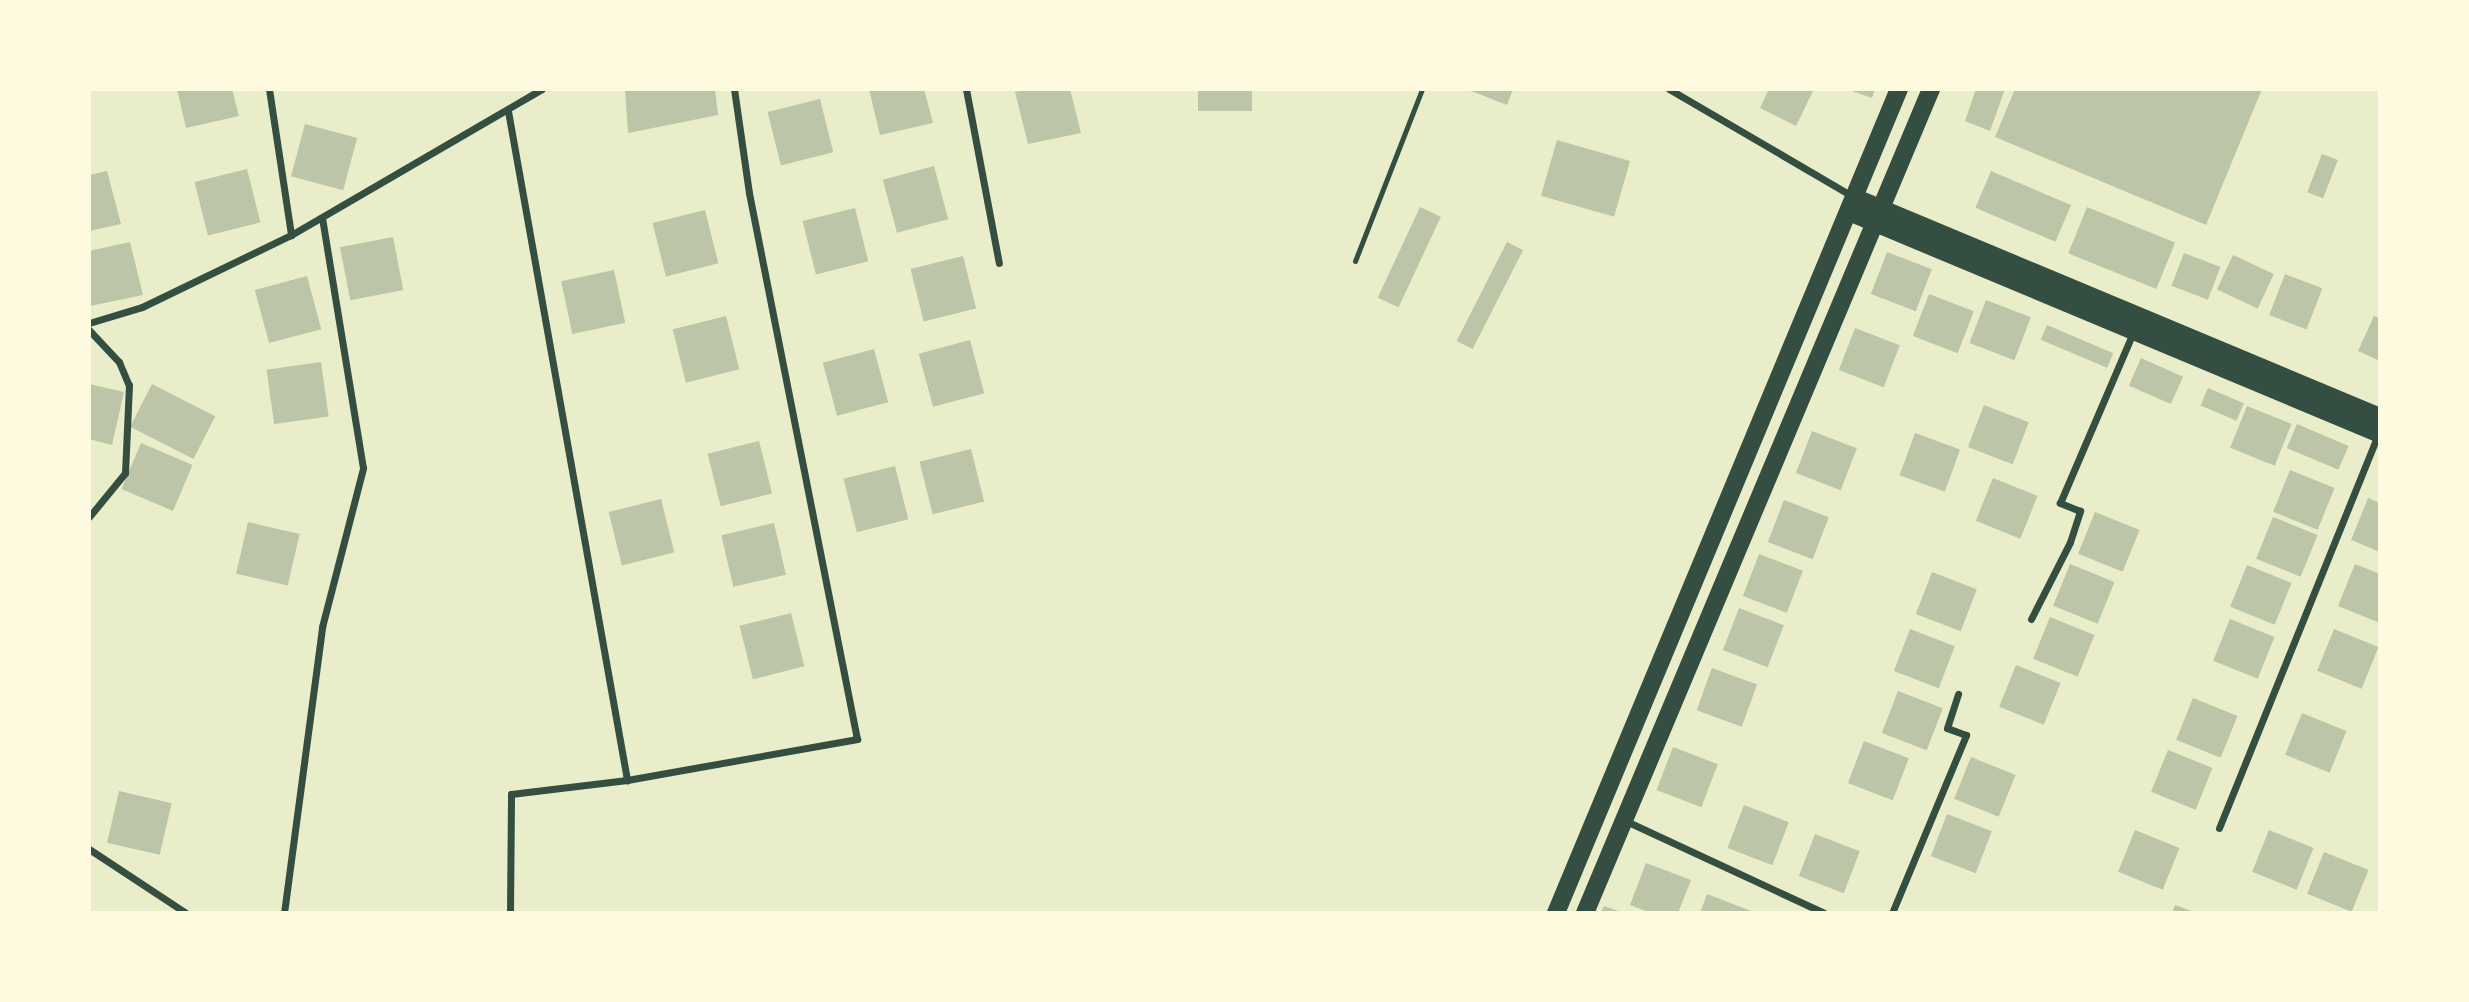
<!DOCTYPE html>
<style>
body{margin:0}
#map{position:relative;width:2469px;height:1002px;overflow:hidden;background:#e9edc9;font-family:Arial,sans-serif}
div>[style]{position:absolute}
.building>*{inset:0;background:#bcc5a7;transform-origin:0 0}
.service>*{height:5px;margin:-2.5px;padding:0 2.5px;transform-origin:2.5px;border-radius:2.5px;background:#344e41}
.minor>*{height:7px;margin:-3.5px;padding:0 3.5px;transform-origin:3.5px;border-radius:3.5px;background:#344e41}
.primary>*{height:18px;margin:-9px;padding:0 9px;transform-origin:9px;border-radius:9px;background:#344e41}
.trunk>*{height:18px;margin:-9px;padding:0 9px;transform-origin:9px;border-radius:9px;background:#344e41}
span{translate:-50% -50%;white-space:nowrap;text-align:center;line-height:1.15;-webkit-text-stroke:5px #fefae0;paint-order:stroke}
.frame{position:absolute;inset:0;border:91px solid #fefae0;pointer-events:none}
</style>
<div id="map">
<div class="building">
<i style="clip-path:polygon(177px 89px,232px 89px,239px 116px,186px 128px)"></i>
<i style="clip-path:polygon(625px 89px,715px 89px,718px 115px,628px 133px)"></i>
<i style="clip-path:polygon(869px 89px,924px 89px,933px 123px,880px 135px)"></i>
<i style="clip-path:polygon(1027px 89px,1070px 89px,1081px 133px,1028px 144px,1015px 92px)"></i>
<i style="left:1198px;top:89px;width:54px;height:22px"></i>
<i style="clip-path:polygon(1466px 89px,1513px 89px,1507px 105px)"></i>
<i style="clip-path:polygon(1769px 89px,1814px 89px,1796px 126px,1760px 108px)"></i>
<i style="clip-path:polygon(1846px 89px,1875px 89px,1872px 98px)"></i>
<i style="clip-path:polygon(1976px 89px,2005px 89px,1990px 131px,1965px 121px)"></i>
<i style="clip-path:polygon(2015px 89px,2262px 89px,2206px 225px,1995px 137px)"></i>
<i style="left:820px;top:99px;width:55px;height:54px;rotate:76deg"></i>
<i style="left:305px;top:124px;width:54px;height:54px;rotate:15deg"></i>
<i style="left:1557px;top:140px;width:76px;height:58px;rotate:16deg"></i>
<i style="left:2322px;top:154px;width:17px;height:41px;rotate:21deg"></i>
<i style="left:934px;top:166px;width:55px;height:53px;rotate:75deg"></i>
<i style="left:247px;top:169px;width:55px;height:54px;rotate:76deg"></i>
<i style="clip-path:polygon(107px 171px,121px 224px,89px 231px,89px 175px)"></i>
<i style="left:1991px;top:171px;width:87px;height:40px;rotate:23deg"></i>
<i style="left:1420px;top:207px;width:23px;height:100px;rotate:25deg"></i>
<i style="left:2087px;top:207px;width:95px;height:50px;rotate:22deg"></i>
<i style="left:855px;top:208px;width:55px;height:54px;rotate:76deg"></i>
<i style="left:705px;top:210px;width:55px;height:54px;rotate:76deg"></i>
<i style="left:393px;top:237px;width:54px;height:54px;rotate:79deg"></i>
<i style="clip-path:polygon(130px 242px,143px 295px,90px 306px,89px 251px)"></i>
<i style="left:1507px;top:242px;width:18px;height:111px;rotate:27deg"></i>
<i style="left:1887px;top:252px;width:48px;height:45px;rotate:21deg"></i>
<i style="left:2184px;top:253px;width:39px;height:35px;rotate:21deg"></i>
<i style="left:2233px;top:255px;width:45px;height:38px;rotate:25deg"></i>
<i style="left:963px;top:256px;width:54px;height:54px;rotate:76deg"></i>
<i style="left:614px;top:270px;width:54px;height:54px;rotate:78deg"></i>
<i style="left:2285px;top:274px;width:40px;height:44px;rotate:21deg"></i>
<i style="left:307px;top:276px;width:55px;height:54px;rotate:75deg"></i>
<i style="left:1929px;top:294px;width:48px;height:45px;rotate:21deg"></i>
<i style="left:1986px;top:300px;width:48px;height:46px;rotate:21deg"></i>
<i style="left:726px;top:316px;width:55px;height:55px;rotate:76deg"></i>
<i style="clip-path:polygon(2374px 316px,2380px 318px,2380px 361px,2358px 351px)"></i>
<i style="left:2047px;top:325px;width:72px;height:16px;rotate:23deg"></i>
<i style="left:1855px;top:328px;width:48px;height:45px;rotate:21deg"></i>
<i style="left:970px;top:340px;width:55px;height:53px;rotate:75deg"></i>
<i style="left:874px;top:349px;width:55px;height:53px;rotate:75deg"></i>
<i style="left:2141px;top:358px;width:46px;height:30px;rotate:24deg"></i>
<i style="left:321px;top:362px;width:55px;height:55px;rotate:82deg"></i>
<i style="clip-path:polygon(89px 384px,124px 392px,112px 445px,89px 439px)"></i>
<i style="left:152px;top:384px;width:71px;height:48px;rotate:27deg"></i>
<i style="left:2208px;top:388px;width:39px;height:19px;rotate:23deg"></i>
<i style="left:1984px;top:405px;width:48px;height:45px;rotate:21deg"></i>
<i style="left:2247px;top:406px;width:48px;height:45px;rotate:22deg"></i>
<i style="left:2297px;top:424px;width:56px;height:26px;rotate:23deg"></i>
<i style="left:1812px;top:431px;width:48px;height:45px;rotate:21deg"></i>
<i style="left:1915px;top:433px;width:48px;height:45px;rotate:20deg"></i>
<i style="left:759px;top:441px;width:54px;height:53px;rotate:76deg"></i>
<i style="left:141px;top:443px;width:56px;height:50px;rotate:23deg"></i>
<i style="left:971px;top:449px;width:54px;height:53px;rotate:76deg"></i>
<i style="left:895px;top:466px;width:55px;height:53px;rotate:76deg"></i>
<i style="left:2290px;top:470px;width:48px;height:45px;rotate:22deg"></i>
<i style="left:1993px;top:478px;width:48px;height:46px;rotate:22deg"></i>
<i style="clip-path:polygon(2368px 498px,2380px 503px,2380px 552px,2351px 540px)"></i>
<i style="left:661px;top:499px;width:55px;height:54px;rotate:76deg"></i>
<i style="left:1784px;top:500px;width:48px;height:45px;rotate:21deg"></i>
<i style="left:2095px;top:512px;width:48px;height:45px;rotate:22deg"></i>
<i style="left:2273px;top:517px;width:48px;height:45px;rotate:22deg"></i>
<i style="left:248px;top:522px;width:53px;height:53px;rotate:13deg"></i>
<i style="left:774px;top:523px;width:53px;height:54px;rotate:77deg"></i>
<i style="left:1759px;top:554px;width:47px;height:45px;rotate:21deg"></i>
<i style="left:2070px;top:564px;width:48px;height:45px;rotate:22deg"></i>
<i style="clip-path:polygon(2355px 564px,2380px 574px,2380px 623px,2338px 606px)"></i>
<i style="left:2247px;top:565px;width:48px;height:45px;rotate:22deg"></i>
<i style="left:1932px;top:572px;width:48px;height:45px;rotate:21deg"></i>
<i style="left:1739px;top:608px;width:48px;height:45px;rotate:21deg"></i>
<i style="left:791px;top:613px;width:55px;height:53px;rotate:76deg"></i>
<i style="left:2050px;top:617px;width:48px;height:45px;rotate:22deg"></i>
<i style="left:2230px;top:619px;width:48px;height:45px;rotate:22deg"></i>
<i style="left:1910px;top:629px;width:48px;height:45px;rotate:21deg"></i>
<i style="left:2334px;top:629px;width:48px;height:45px;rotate:22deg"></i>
<i style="left:2016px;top:665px;width:48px;height:45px;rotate:22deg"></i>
<i style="left:1712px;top:668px;width:48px;height:45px;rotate:20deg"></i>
<i style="left:1898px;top:691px;width:48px;height:45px;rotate:21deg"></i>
<i style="left:2193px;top:698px;width:48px;height:45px;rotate:22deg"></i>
<i style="left:2302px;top:713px;width:48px;height:45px;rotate:22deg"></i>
<i style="left:1864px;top:741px;width:48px;height:45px;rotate:21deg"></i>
<i style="left:1673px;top:747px;width:48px;height:46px;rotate:21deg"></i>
<i style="left:2168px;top:750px;width:48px;height:45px;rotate:22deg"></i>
<i style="left:1971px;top:757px;width:48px;height:45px;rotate:22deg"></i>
<i style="left:119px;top:791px;width:54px;height:53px;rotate:13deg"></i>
<i style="left:1744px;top:805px;width:48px;height:46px;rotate:21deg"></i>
<i style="left:1947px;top:814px;width:48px;height:45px;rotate:21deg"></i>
<i style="left:2135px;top:830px;width:48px;height:45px;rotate:22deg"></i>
<i style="left:2269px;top:830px;width:48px;height:45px;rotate:22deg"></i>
<i style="left:1815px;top:834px;width:48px;height:45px;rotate:21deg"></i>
<i style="left:2324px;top:852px;width:48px;height:45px;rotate:22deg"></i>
<i style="clip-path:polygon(1646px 863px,1691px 880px,1678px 913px,1651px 913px,1630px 905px)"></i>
<i style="clip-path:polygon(1707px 894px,1751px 911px,1751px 913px,1700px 913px)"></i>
<i style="clip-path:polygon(2175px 905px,2194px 912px,2194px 913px,2172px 913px)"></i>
<i style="clip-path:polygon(1604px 906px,1621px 912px,1621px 913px,1601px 913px)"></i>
</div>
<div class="service">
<i style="left:1355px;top:261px;width:185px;rotate:-68.7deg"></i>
</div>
<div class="minor">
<i style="left:269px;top:89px;width:148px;rotate:81.4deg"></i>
<i style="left:966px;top:89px;width:177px;rotate:79.3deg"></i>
<i style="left:1669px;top:89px;width:212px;rotate:30.3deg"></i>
<i style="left:508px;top:111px;width:680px;rotate:79.91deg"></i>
<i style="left:89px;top:323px;width:55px;rotate:-16.8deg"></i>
<i style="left:142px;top:307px;width:165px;rotate:-25.8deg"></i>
<i style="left:291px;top:235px;width:290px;rotate:-30.2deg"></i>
<i style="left:89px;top:330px;width:44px;rotate:46.8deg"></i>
<i style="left:119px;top:362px;width:25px;rotate:67deg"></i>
<i style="left:129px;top:385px;width:88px;rotate:92.6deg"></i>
<i style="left:125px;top:473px;width:57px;rotate:129.3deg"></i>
<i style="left:2031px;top:619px;width:86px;rotate:-63.1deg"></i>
<i style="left:2070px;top:542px;width:33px;rotate:-72deg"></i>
<i style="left:2080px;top:511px;width:22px;rotate:-158deg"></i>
<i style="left:2060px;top:503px;width:185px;rotate:-66.8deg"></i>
<i style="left:1626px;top:821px;width:218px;rotate:24.9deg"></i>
<i style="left:2219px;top:828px;width:425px;rotate:-68deg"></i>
<i style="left:89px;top:849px;width:116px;rotate:33.4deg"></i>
<i style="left:284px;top:913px;width:289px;rotate:-82.4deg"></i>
<i style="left:322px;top:627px;width:164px;rotate:-75.5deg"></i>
<i style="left:363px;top:468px;width:254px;rotate:-99.3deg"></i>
<i style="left:510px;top:913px;width:119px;rotate:-89.5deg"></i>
<i style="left:511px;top:794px;width:117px;rotate:-6.9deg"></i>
<i style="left:627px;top:780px;width:234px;rotate:-10.1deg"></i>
<i style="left:857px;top:739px;width:557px;rotate:-101.19deg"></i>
<i style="left:749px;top:193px;width:105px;rotate:-98.2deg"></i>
<i style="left:1892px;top:913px;width:193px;rotate:-67.4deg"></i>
<i style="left:1966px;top:735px;width:20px;rotate:-160deg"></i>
<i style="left:1947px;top:728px;width:36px;rotate:-72deg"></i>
</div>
<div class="primary">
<i style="left:1856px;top:198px;width:568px;rotate:22.68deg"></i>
<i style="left:1849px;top:212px;width:576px;rotate:22.69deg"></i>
</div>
<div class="trunk">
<i style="left:1556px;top:913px;width:893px;rotate:-67.4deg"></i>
<i style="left:1585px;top:913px;width:894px;rotate:-67.22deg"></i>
</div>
<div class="frame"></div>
</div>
